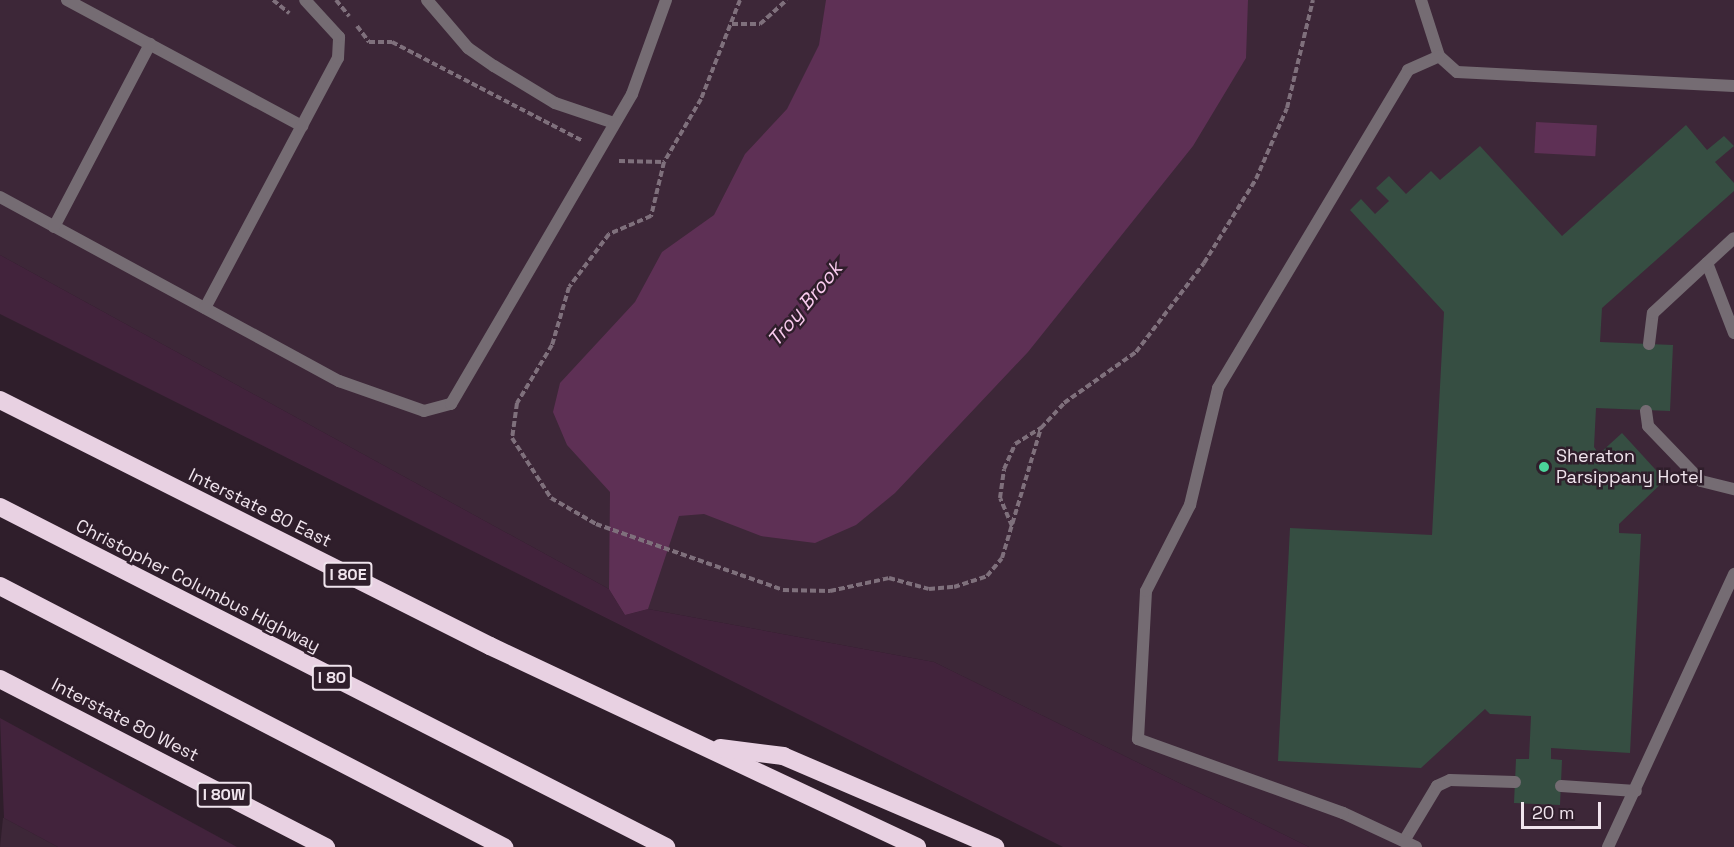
<!DOCTYPE html>
<style>
body{margin:0}
#map{position:relative;width:1734px;height:847px;overflow:hidden;background:#2f1e2b;font-family:"Space Grotesk",sans-serif}
div>[style]{position:absolute}
.built>*{inset:0;background:#3d2738}
.green>*{inset:0;background:#42233c}
.water>*{inset:0;background:#5e3055;transform-origin:0 0}
.building>*{inset:0;background:#364e42}
.path>*{height:4px;margin-top:-2px;transform-origin:0;background:repeating-linear-gradient(90deg,#7f707c 0 6px,transparent 0 9px)}
.service>*{height:12px;margin:-6px;padding:0 6px;transform-origin:6px;border-radius:6px;background:#756c73}
.motorway>*{height:18px;margin:-9px;padding:0 9px;transform-origin:9px;border-radius:9px;background:#e8d1e2}
.dots>*{width:16px;height:16px;translate:-50% -50%;box-sizing:border-box;border:3px solid #2f1e2b;border-radius:50%}
span{translate:-50% -50%;white-space:nowrap;text-align:center;line-height:1.15;-webkit-text-stroke:5px #2f1e2b;paint-order:stroke}
.shield-label span{padding:2px 4px;background:#2f1e2b;border:2px solid;border-radius:4px;-webkit-text-stroke-width:0}
.shield-label{font-size:16px;color:#f0e4ed;font-weight:700}
.poi-label{font-size:18px;color:#f0e4ed}
.left{translate:0 -50%;text-align:left}
.street-label{font-size:18px;color:#f0e4ed}
.water-label{font-size:20px;color:#f9cbee;font-style:italic}
.scale{position:absolute;left:1521px;top:802px;width:80px;height:27px;box-sizing:border-box;border:3px solid #f0e4ed;border-top:0;padding-left:8px;font-size:18px;line-height:21px;white-space:nowrap;color:#f0e4ed;-webkit-text-stroke:4px #2f1e2b;paint-order:stroke}
</style>
<div id="map">
<div class="built">
<i style="clip-path:polygon(0 0,1734px 0,1734px 847px,1309px 847px,934px 662px,648px 609px,625px 615px,609px 589px,0 255px)"></i>
<i style="clip-path:polygon(3px 818px,4px 818px,58px 847px,0 847px)"></i>
</div>
<div class="green">
<i style="clip-path:polygon(0 255px,609px 589px,625px 615px,648px 609px,934px 662px,1309px 847px,1063px 847px,0 314px)"></i>
<i style="clip-path:polygon(0 718px,237px 847px,58px 847px,4px 818px)"></i>
</div>
<div class="water">
<i style="clip-path:polygon(826px 0,1248px 0,1246px 58px,1193px 146px,1028px 352px,895px 493px,856px 525px,815px 543px,761px 536px,704px 514px,679px 516px,648px 609px,625px 615px,609px 589px,610px 492px,567px 445px,553px 412px,560px 383px,635px 302px,662px 252px,714px 215px,745px 154px,787px 109px,819px 45px)"></i>
<i style="left:1536px;top:122px;width:61px;height:31px;rotate:3deg"></i>
</div>
<div class="building">
<i style="clip-path:polygon(1686px 125px,1707px 150px,1724px 136px,1734px 146px,1715px 162px,1734px 183px,1734px 191px,1602px 308px,1600px 342px,1673px 345px,1670px 411px,1596px 408px,1594px 447px,1599px 454px,1622px 433px,1665px 480px,1619px 524px,1619px 533px,1641px 534px,1630px 753px,1551px 748px,1551px 759px,1562px 760px,1560px 805px,1514px 803px,1516px 759px,1529px 759px,1531px 716px,1490px 714px,1485px 709px,1421px 768px,1278px 761px,1290px 528px,1432px 535px,1444px 312px,1350px 210px,1361px 199px,1375px 214px,1389px 201px,1376px 188px,1389px 176px,1406px 194px,1431px 171px,1440px 180px,1480px 146px,1562px 236px)"></i>
</div>
<div class="path">
<i style="left:273px;top:0;width:21px;rotate:39deg"></i>
<i style="left:336px;top:0;width:21px;rotate:51deg"></i>
<i style="left:740px;top:0;width:106px;rotate:111.5deg"></i>
<i style="left:701px;top:99px;width:73px;rotate:120.4deg"></i>
<i style="left:664px;top:162px;width:56px;rotate:103.5deg"></i>
<i style="left:651px;top:216px;width:46px;rotate:156.8deg"></i>
<i style="left:609px;top:234px;width:66px;rotate:127deg"></i>
<i style="left:569px;top:287px;width:60px;rotate:106.3deg"></i>
<i style="left:552px;top:345px;width:68px;rotate:121.1deg"></i>
<i style="left:517px;top:403px;width:35px;rotate:98deg"></i>
<i style="left:512px;top:438px;width:72px;rotate:57deg"></i>
<i style="left:551px;top:498px;width:52px;rotate:30deg"></i>
<i style="left:596px;top:524px;width:198px;rotate:19.4deg"></i>
<i style="left:783px;top:590px;width:47px;rotate:1.2deg"></i>
<i style="left:830px;top:591px;width:60px;rotate:-12.4deg"></i>
<i style="left:889px;top:578px;width:41px;rotate:15.4deg"></i>
<i style="left:929px;top:589px;width:25px;rotate:-5deg"></i>
<i style="left:954px;top:587px;width:35px;rotate:-18deg"></i>
<i style="left:987px;top:576px;width:23px;rotate:-50deg"></i>
<i style="left:1002px;top:558px;width:136px;rotate:-73.3deg"></i>
<i style="left:1041px;top:428px;width:34px;rotate:-47deg"></i>
<i style="left:1064px;top:403px;width:88px;rotate:-35.3deg"></i>
<i style="left:1136px;top:352px;width:112px;rotate:-52.6deg"></i>
<i style="left:1204px;top:263px;width:99px;rotate:-58.2deg"></i>
<i style="left:1256px;top:179px;width:77px;rotate:-66.4deg"></i>
<i style="left:1287px;top:108px;width:111px;rotate:-76.5deg"></i>
<i style="left:732px;top:24px;width:28px"></i>
<i style="left:760px;top:24px;width:36px;rotate:-42deg"></i>
<i style="left:357px;top:26px;width:20px;rotate:53deg"></i>
<i style="left:369px;top:42px;width:23px"></i>
<i style="left:392px;top:42px;width:215px;rotate:27.4deg"></i>
<i style="left:619px;top:161px;width:45px;rotate:1.3deg"></i>
<i style="left:1012px;top:526px;width:30px;rotate:-113deg"></i>
<i style="left:1000px;top:498px;width:29px;rotate:-82deg"></i>
<i style="left:1004px;top:469px;width:27px;rotate:-66deg"></i>
<i style="left:1015px;top:444px;width:31px;rotate:-32deg"></i>
</div>
<div class="service">
<i style="left:67px;top:0;width:267px;rotate:28.2deg"></i>
<i style="left:427px;top:0;width:63px;rotate:49.5deg"></i>
<i style="left:468px;top:48px;width:32px;rotate:35deg"></i>
<i style="left:494px;top:66px;width:71px;rotate:31.2deg"></i>
<i style="left:555px;top:103px;width:62px;rotate:18.7deg"></i>
<i style="left:1421px;top:0;width:59px;rotate:72.2deg"></i>
<i style="left:1439px;top:56px;width:24px;rotate:42deg"></i>
<i style="left:1457px;top:72px;width:277px;rotate:2.9deg"></i>
<i style="left:0;top:197px;width:386px;rotate:28.5deg"></i>
<i style="left:339px;top:381px;width:90px;rotate:19.4deg"></i>
<i style="left:424px;top:411px;width:28px;rotate:-15deg"></i>
<i style="left:451px;top:404px;width:359px;rotate:-59.7deg"></i>
<i style="left:632px;top:94px;width:100px;rotate:-70.1deg"></i>
<i style="left:54px;top:227px;width:207px;rotate:-62.3deg"></i>
<i style="left:1707px;top:263px;width:75px;rotate:68.9deg"></i>
<i style="left:205px;top:308px;width:283px;rotate:-62deg"></i>
<i style="left:338px;top:58px;width:21px;rotate:-87deg"></i>
<i style="left:339px;top:37px;width:50px;rotate:-132.6deg"></i>
<i style="left:1649px;top:344px;width:31px;rotate:-83deg"></i>
<i style="left:1653px;top:313px;width:110px;rotate:-42.8deg"></i>
<i style="left:1646px;top:411px;width:15px;rotate:82deg"></i>
<i style="left:1648px;top:426px;width:76px;rotate:46.1deg"></i>
<i style="left:1701px;top:481px;width:34px;rotate:14deg"></i>
<i style="left:1561px;top:786px;width:75px;rotate:3.8deg"></i>
<i style="left:1404px;top:841px;width:64px;rotate:-59deg"></i>
<i style="left:1437px;top:786px;width:14px;rotate:-25deg"></i>
<i style="left:1450px;top:780px;width:65px;rotate:1.8deg"></i>
<i style="left:1416px;top:847px;width:81px;rotate:-155deg"></i>
<i style="left:1343px;top:813px;width:218px;rotate:-160.2deg"></i>
<i style="left:1138px;top:739px;width:148px;rotate:-86.9deg"></i>
<i style="left:1146px;top:591px;width:97px;rotate:-62.9deg"></i>
<i style="left:1190px;top:505px;width:120px;rotate:-76.5deg"></i>
<i style="left:1218px;top:388px;width:370px;rotate:-59.1deg"></i>
<i style="left:1408px;top:70px;width:34px;rotate:-24deg"></i>
<i style="left:1608px;top:847px;width:301px;rotate:-65.2deg"></i>
</div>
<div class="motorway">
<i style="left:0;top:400px;width:548px;rotate:26.66deg"></i>
<i style="left:490px;top:646px;width:472px;rotate:25.2deg"></i>
<i style="left:0;top:507px;width:748px;rotate:27.04deg"></i>
<i style="left:0;top:586px;width:568px;rotate:27.38deg"></i>
<i style="left:0;top:679px;width:367px;rotate:27.3deg"></i>
<i style="left:720px;top:748px;width:64px;rotate:7.2deg"></i>
<i style="left:783px;top:756px;width:231px;rotate:23.2deg"></i>
</div>
<div class="dots">
<i style="left:1544px;top:467px;background:#4bd49b"></i>
</div>
<div class="shield-label">
<span style="left:348px;top:575px">I 80E</span>
<span style="left:332px;top:678px">I 80</span>
<span style="left:224px;top:795px">I 80W</span>
</div>
<div class="poi-label">
<span class="left" style="left:1556px;top:467px">Sheraton<br>Parsippany Hotel</span>
</div>
<div class="street-label">
<span style="left:260px;top:508px;rotate:26deg">Interstate 80 East</span>
<span style="left:198px;top:586px;rotate:27deg">Christopher Columbus Highway</span>
<span style="left:125px;top:720px;rotate:27deg">Interstate 80 West</span>
</div>
<div class="water-label">
<span style="left:805px;top:304px;rotate:-50deg">Troy Brook</span>
</div>
<div class="scale">20 m</div>
</div>
